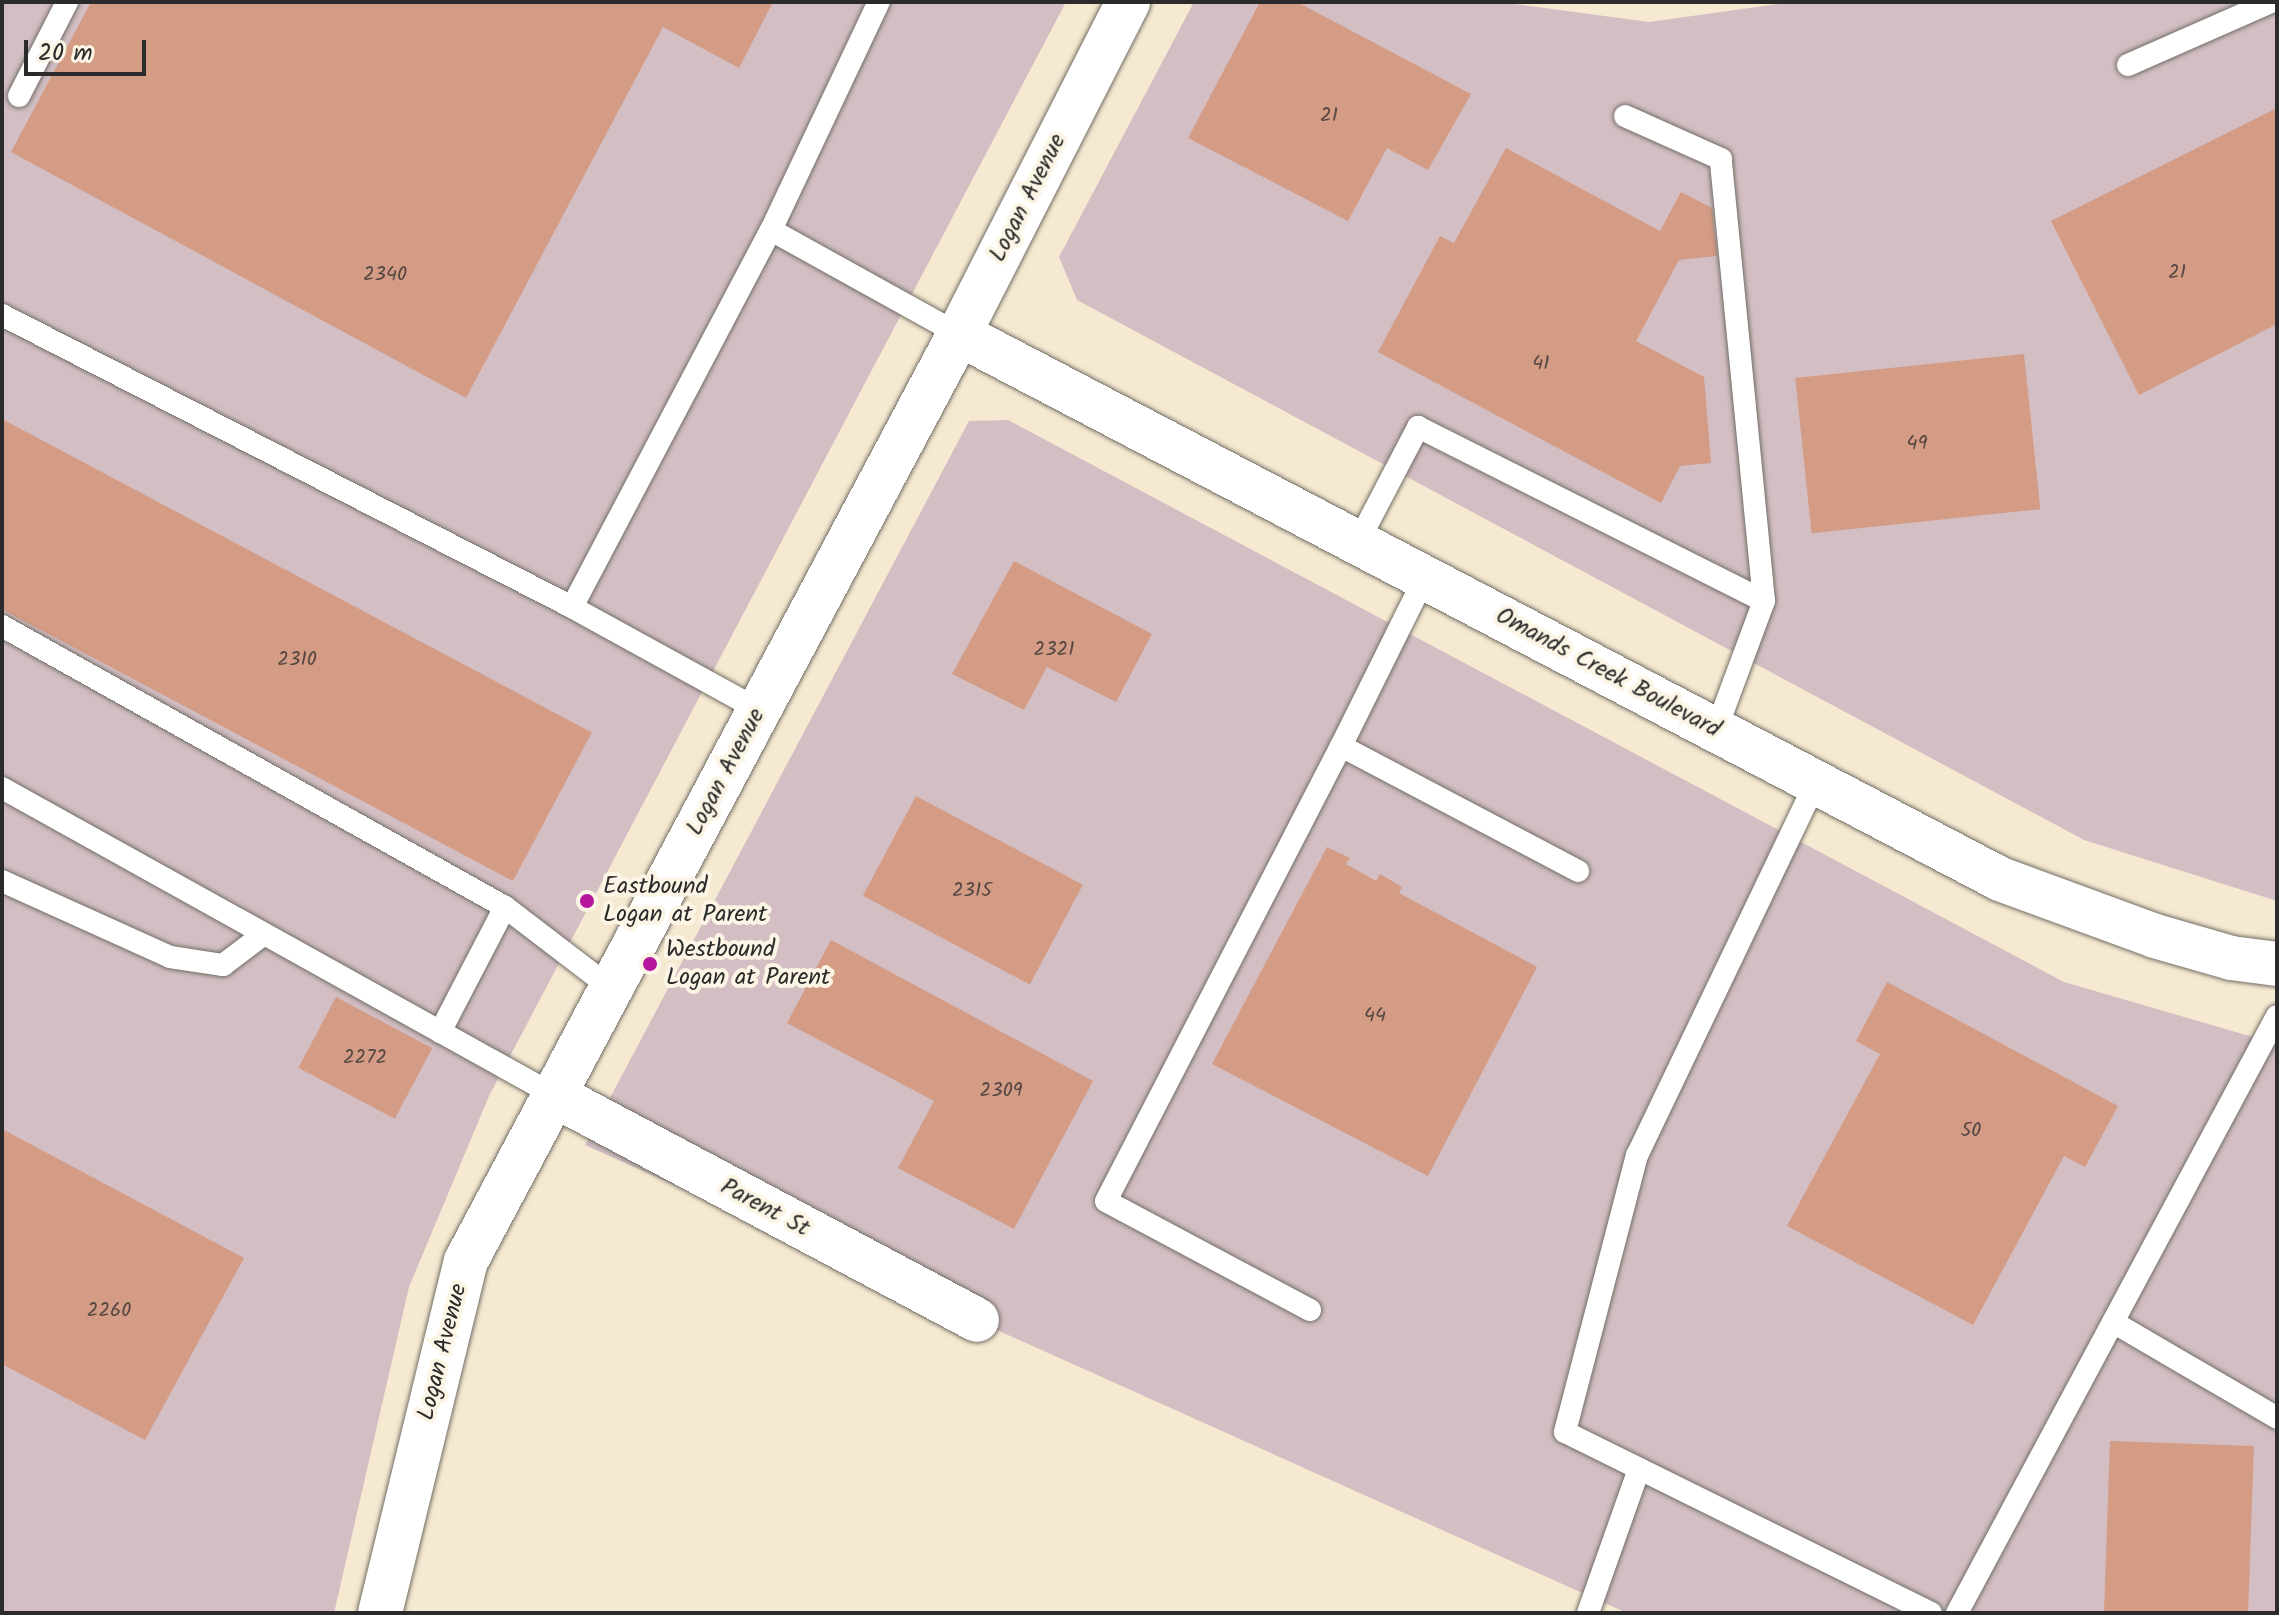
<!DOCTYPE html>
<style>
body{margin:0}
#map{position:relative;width:2279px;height:1615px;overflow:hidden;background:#f6e9d1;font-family:Kalam,sans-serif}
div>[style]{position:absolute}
.industrial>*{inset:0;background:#d2bec3}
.building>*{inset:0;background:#d49b85;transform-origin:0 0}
.roads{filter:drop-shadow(0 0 2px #726e65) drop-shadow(0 0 2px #726e65)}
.service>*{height:22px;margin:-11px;padding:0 11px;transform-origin:11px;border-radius:11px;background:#fff}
.minor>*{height:44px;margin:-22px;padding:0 22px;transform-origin:22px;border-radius:22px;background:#fff}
.dots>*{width:22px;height:22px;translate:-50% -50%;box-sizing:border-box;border:4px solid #fcf5e5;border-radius:50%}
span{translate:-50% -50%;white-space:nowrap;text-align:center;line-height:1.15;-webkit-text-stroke:8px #fcf5e5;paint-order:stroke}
.number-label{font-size:20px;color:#554742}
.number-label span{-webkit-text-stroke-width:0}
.street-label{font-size:24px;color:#2b2b2b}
.poi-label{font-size:24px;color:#2b2b2b}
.left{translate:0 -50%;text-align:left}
.frame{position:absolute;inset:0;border:4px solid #2b2b2b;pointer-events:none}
.scale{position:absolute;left:24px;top:40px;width:122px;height:36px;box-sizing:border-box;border:4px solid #2b2b2b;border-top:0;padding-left:10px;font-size:24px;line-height:28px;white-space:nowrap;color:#2b2b2b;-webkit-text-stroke:6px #fcf5e5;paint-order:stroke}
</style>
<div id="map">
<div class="industrial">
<i style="clip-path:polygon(2px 2px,1066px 2px,489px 1096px,409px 1287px,334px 1613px,2px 1613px)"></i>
<i style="clip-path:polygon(1194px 2px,1500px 2px,1649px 22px,1792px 2px,2277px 2px,2277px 901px,2084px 840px,1077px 300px,1059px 257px)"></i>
<i style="clip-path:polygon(1008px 420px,2064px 982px,2277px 1044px,2277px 1613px,1627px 1613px,585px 1145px,969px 421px)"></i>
</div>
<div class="building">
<i style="clip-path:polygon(91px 2px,773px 2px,739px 68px,663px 27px,466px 398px,11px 152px)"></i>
<i style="clip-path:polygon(1260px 2px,1297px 2px,1471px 94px,1428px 170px,1387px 148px,1348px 221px,1188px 138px)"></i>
<i style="clip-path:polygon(2277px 108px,2277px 324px,2139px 395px,2051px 221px)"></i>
<i style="clip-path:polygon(1506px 148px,1660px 231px,1681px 192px,1712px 208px,1717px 256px,1679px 260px,1636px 341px,1704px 377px,1711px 463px,1680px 466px,1661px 503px,1378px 352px,1440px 236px,1454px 243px)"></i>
<i style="left:2024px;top:354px;width:156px;height:230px;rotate:84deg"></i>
<i style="left:2px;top:419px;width:668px;height:168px;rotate:28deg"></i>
<i style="clip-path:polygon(1014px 561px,1152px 634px,1116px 702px,1047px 667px,1024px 710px,952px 674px)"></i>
<i style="left:916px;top:796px;width:189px;height:113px;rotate:28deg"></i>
<i style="clip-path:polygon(1327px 847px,1350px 858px,1346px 864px,1376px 881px,1380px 874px,1402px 887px,1399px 893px,1537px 967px,1428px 1176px,1212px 1064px)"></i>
<i style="clip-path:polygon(831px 940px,1093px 1081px,1014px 1229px,898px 1168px,934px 1101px,787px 1023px)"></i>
<i style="clip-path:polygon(1887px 982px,2118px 1106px,2085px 1167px,2064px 1156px,1973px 1325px,1787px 1226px,1880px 1054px,1856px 1041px)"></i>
<i style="left:336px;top:997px;width:109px;height:80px;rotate:28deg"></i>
<i style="clip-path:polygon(2px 1129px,244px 1258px,145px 1440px,2px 1364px)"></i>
<i style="left:2110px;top:1441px;width:144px;height:172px;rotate:2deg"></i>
</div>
<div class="roads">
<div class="service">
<i style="left:2128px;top:65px;width:156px;rotate:-23.8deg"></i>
<i style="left:19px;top:96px;width:106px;rotate:-62.9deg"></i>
<i style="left:771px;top:230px;width:252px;rotate:-64.7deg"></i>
<i style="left:2px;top:315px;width:640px;rotate:27.13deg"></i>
<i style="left:1358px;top:542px;width:130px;rotate:-62.4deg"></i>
<i style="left:1418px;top:427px;width:387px;rotate:26.7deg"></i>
<i style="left:1764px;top:601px;width:444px;rotate:-95.6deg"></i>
<i style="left:1721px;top:159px;width:105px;rotate:-155.9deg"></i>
<i style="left:1425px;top:577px;width:189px;rotate:116.4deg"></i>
<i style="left:1341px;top:746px;width:268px;rotate:27.8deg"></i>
<i style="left:2px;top:626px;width:576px;rotate:29.19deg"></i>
<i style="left:505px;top:907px;width:133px;rotate:37.4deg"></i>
<i style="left:759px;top:710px;width:213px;rotate:-151.2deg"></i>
<i style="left:572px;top:607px;width:426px;rotate:-62.2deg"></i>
<i style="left:771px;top:230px;width:215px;rotate:29deg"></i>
<i style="left:1716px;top:730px;width:138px;rotate:-69.6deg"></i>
<i style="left:1816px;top:782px;width:414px;rotate:115.6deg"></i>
<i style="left:1637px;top:1155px;width:286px;rotate:104.6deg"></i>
<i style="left:1565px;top:1432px;width:408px;rotate:26.3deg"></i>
<i style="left:2px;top:788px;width:632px;rotate:29.08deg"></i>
<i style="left:2px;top:881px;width:184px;rotate:24.3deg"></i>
<i style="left:170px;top:957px;width:54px;rotate:8.6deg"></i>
<i style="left:223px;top:965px;width:51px;rotate:-37.1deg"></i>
<i style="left:440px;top:1032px;width:141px;rotate:-62.5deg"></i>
<i style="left:1310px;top:1310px;width:231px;rotate:-151.9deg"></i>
<i style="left:1106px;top:1201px;width:512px;rotate:-62.68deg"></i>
<i style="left:2113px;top:1322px;width:190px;rotate:30.3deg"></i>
<i style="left:1588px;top:1613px;width:153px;rotate:-70.5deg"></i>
<i style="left:1957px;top:1613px;width:677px;rotate:-61.81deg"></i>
</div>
<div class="minor">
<i style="left:959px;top:334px;width:1175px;rotate:27.63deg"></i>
<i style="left:2000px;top:879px;width:165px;rotate:20.2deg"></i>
<i style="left:2155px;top:936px;width:79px;rotate:16.1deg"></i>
<i style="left:2231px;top:958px;width:46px;rotate:7.4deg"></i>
<i style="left:554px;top:1095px;width:479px;rotate:28deg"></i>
<i style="left:380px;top:1613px;width:362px;rotate:-76.3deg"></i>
<i style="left:466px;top:1261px;width:1050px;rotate:-61.99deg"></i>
<i style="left:959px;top:334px;width:373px;rotate:-63deg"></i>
</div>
</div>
<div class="dots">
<i style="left:587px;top:901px;background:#b5179e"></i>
<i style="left:650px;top:964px;background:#b5179e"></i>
</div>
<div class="number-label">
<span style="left:1329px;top:116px">21</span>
<span style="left:2177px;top:273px">21</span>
<span style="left:385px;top:275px">2340</span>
<span style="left:1541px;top:364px">41</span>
<span style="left:1917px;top:444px">49</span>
<span style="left:1054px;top:650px">2321</span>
<span style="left:297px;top:660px">2310</span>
<span style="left:972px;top:891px">2315</span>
<span style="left:1375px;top:1016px">44</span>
<span style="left:365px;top:1058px">2272</span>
<span style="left:1001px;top:1091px">2309</span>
<span style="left:1971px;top:1131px">50</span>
<span style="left:109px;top:1311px">2260</span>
</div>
<div class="street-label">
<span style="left:1028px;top:198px;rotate:-63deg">Logan Avenue</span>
<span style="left:1608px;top:673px;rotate:28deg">Omands Creek Boulevard</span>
<span style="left:726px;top:772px;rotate:-62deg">Logan Avenue</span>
<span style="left:765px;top:1208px;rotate:28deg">Parent St</span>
<span style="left:443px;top:1352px;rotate:-76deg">Logan Avenue</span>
</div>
<div class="poi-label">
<span class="left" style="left:603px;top:901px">Eastbound<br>Logan at Parent</span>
<span class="left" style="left:666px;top:964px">Westbound<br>Logan at Parent</span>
</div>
<div class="frame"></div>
<div class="scale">20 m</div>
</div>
